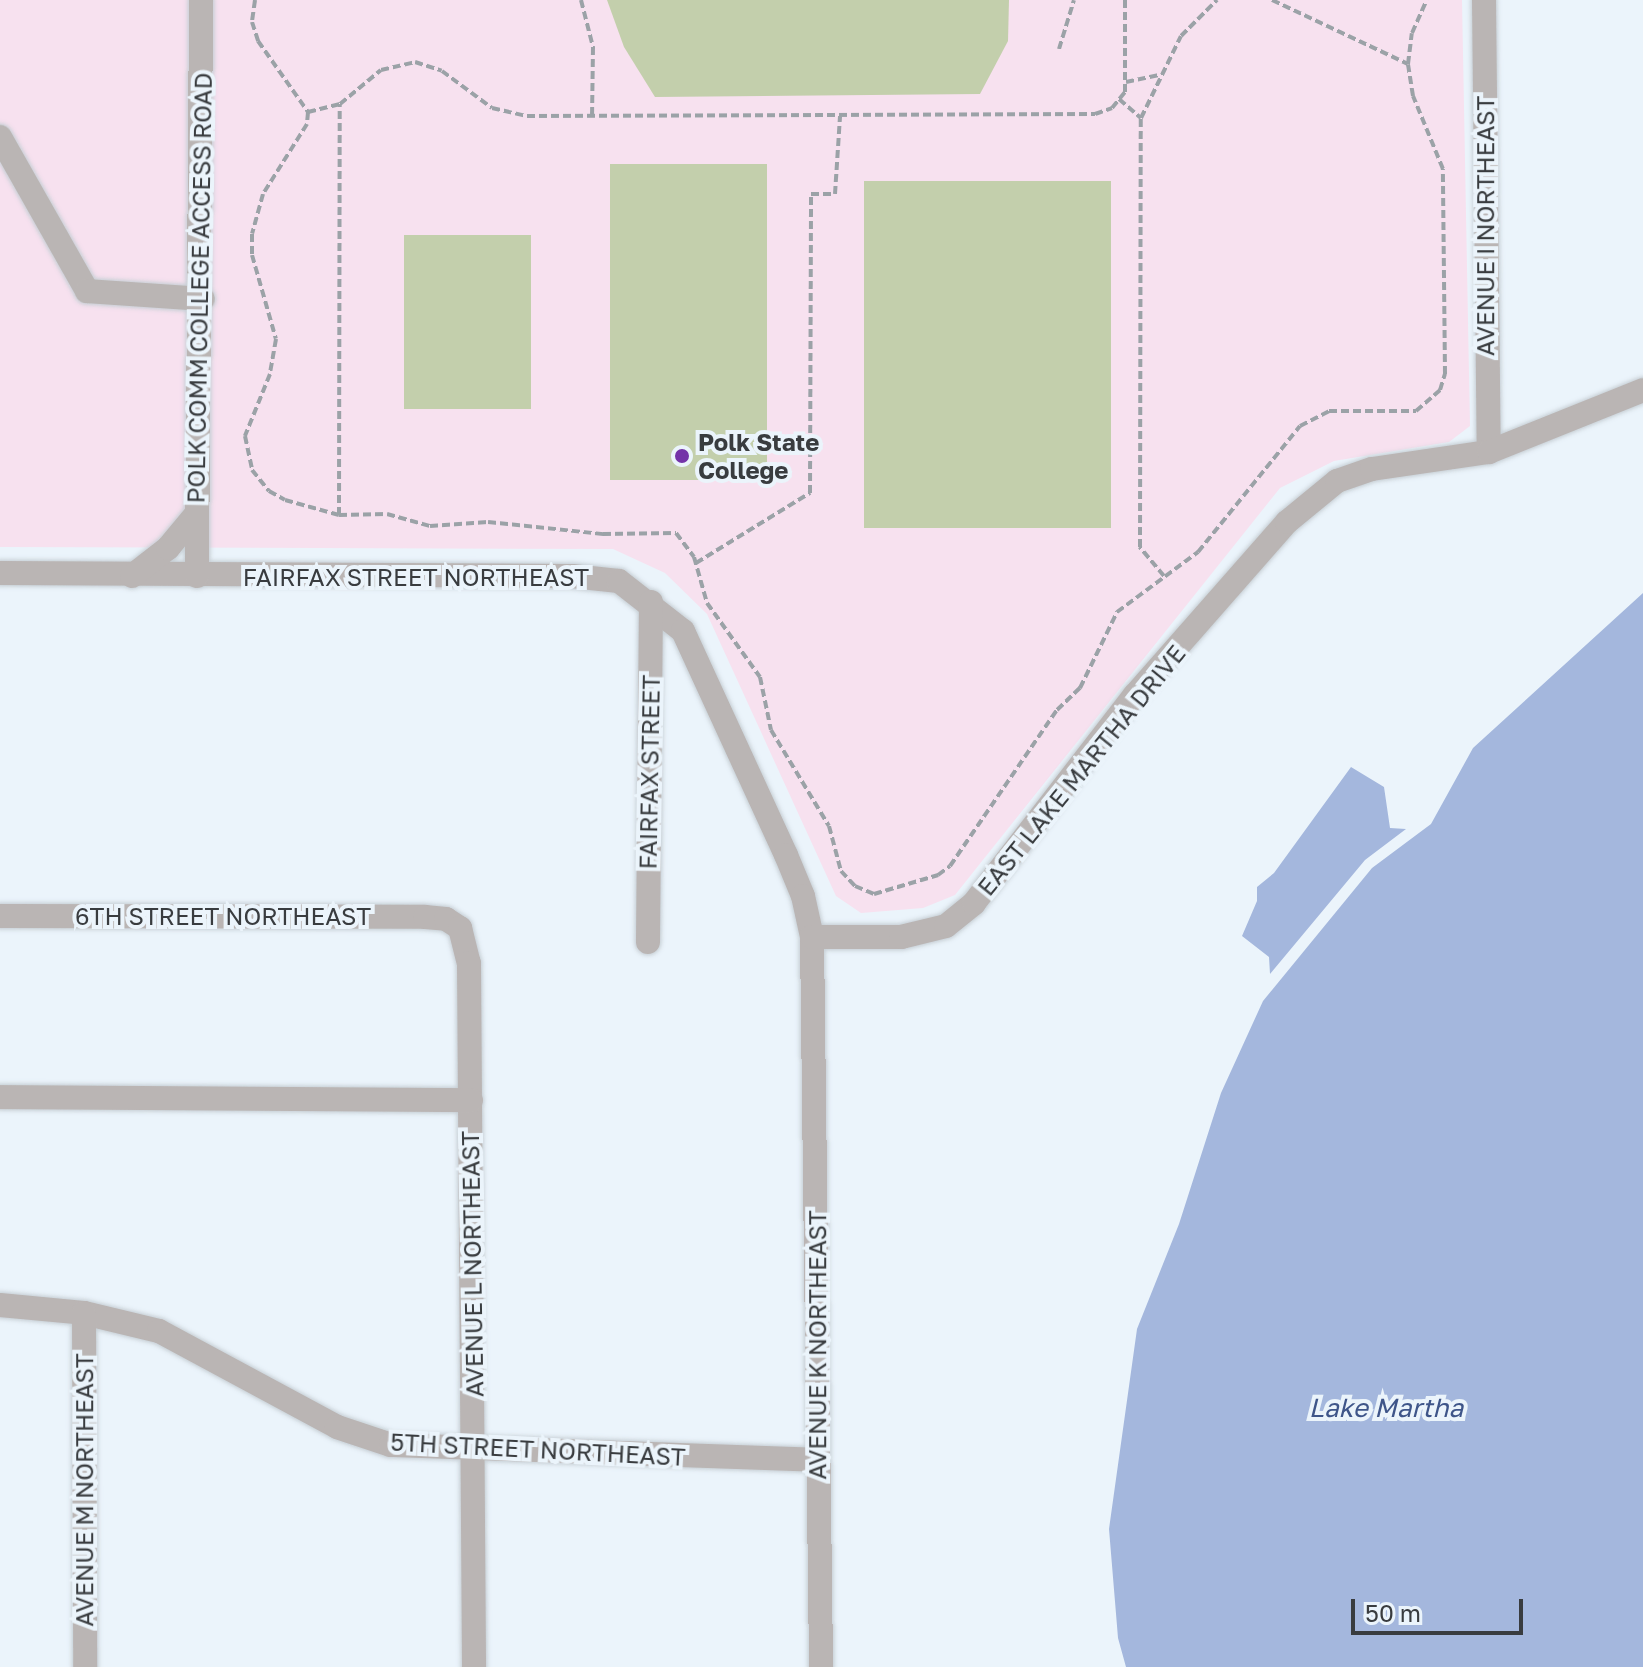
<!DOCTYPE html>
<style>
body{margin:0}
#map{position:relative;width:1643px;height:1667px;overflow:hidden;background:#ebf4fb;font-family:"Golos Text",sans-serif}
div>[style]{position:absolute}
.education>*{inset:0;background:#f7e1ef}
.green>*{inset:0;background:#c3cfac;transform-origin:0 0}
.water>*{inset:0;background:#a4b7dd}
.path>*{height:4px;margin-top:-2px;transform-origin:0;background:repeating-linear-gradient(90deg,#9ba2a7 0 8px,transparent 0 12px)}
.roads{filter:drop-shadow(0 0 2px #c7cfd5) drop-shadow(0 0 2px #c7cfd5)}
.minor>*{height:24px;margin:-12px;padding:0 12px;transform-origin:12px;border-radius:12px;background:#bab5b4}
.dots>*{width:22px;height:22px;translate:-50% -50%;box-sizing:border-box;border:4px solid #ebf4fb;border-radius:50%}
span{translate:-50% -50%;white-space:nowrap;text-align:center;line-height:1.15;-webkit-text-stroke:8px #ebf4fb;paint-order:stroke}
.street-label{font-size:24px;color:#393c3f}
.poi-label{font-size:24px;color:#393c3f;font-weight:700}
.left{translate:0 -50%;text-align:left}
.water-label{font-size:26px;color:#3e5589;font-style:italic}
.scale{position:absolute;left:1351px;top:1599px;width:172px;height:36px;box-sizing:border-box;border:4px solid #393c3f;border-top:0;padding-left:10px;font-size:24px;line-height:28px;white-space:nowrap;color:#393c3f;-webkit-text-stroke:6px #ebf4fb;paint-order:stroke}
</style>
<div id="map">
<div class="education">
<i style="clip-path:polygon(0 0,1462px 0,1470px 426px,1449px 442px,1334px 461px,1280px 488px,955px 895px,923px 908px,861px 913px,836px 896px,707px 614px,665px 573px,613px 549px,0 547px)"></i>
</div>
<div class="green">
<i style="clip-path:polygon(607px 0,1009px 0,1008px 41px,980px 94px,655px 97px,624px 47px)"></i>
<i style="left:610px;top:164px;width:157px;height:316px"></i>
<i style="left:864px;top:181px;width:247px;height:347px"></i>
<i style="left:404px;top:235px;width:127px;height:174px"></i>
</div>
<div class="water">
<i style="clip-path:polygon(1643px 593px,1643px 1667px,1126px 1667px,1118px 1638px,1109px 1529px,1137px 1329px,1179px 1224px,1221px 1093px,1263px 1001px,1372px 868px,1431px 824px,1473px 748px)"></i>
<i style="clip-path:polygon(1351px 767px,1384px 787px,1390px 828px,1406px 829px,1365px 860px,1270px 974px,1269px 957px,1242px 936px,1257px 901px,1257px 887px,1274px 873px)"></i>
</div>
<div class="path">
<i style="left:255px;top:0;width:22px;rotate:98deg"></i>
<i style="left:252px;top:22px;width:20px;rotate:72deg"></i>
<i style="left:258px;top:41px;width:87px;rotate:54.8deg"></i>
<i style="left:308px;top:112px;width:12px;rotate:95deg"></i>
<i style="left:307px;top:124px;width:83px;rotate:122.2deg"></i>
<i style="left:263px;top:194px;width:41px;rotate:105.4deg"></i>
<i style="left:252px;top:234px;width:21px;rotate:90deg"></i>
<i style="left:252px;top:255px;width:87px;rotate:74.1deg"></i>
<i style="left:276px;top:339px;width:36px;rotate:100deg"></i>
<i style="left:270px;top:374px;width:67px;rotate:112deg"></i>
<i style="left:245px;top:436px;width:35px;rotate:78deg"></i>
<i style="left:252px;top:470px;width:27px;rotate:51deg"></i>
<i style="left:269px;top:491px;width:18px;rotate:29deg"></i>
<i style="left:285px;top:500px;width:56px;rotate:15.5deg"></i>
<i style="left:339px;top:515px;width:48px;rotate:-1.2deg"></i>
<i style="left:387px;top:514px;width:45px;rotate:15.6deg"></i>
<i style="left:430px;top:526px;width:58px;rotate:-3.9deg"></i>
<i style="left:488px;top:522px;width:116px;rotate:6deg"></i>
<i style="left:603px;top:534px;width:73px;rotate:-0.8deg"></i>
<i style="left:676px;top:533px;width:30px;rotate:53deg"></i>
<i style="left:694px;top:557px;width:48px;rotate:74.2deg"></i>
<i style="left:707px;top:603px;width:91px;rotate:54.4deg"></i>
<i style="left:760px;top:677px;width:54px;rotate:78.3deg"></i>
<i style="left:771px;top:730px;width:112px;rotate:58.9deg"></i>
<i style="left:829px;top:826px;width:47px;rotate:75.1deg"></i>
<i style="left:841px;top:871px;width:21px;rotate:47deg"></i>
<i style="left:855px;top:886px;width:21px;rotate:23deg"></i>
<i style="left:874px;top:894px;width:67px;rotate:-16.5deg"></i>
<i style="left:938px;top:875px;width:15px;rotate:-37deg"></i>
<i style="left:950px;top:866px;width:189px;rotate:-55.6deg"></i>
<i style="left:1057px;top:710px;width:32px;rotate:-44deg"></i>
<i style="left:1080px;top:688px;width:85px;rotate:-64deg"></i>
<i style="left:1117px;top:612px;width:101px;rotate:-36.5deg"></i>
<i style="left:1198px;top:552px;width:162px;rotate:-51deg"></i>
<i style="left:1300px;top:426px;width:33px;rotate:-27deg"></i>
<i style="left:1329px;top:411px;width:87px"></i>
<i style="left:1416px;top:411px;width:32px;rotate:-41deg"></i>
<i style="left:1440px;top:390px;width:17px;rotate:-73deg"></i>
<i style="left:1445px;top:374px;width:205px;rotate:-90.6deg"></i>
<i style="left:1443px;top:169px;width:79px;rotate:-112.3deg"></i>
<i style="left:1413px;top:96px;width:32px;rotate:-99deg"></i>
<i style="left:1408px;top:64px;width:31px;rotate:-83deg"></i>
<i style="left:1412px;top:33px;width:36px;rotate:-66deg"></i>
<i style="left:581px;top:0;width:49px;rotate:75.7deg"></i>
<i style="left:593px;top:47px;width:70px;rotate:90.8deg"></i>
<i style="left:1272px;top:0;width:150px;rotate:25.2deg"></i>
<i style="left:1059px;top:49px;width:51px;rotate:-73deg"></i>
<i style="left:1126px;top:82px;width:35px;rotate:-12deg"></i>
<i style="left:1119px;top:99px;width:29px;rotate:41deg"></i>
<i style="left:308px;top:112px;width:33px;rotate:-14deg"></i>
<i style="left:340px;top:104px;width:53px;rotate:-39.7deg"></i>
<i style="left:381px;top:70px;width:35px;rotate:-13deg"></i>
<i style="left:415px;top:62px;width:28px;rotate:18deg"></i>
<i style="left:442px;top:71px;width:62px;rotate:36.5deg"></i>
<i style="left:492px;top:108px;width:36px;rotate:13deg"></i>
<i style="left:527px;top:116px;width:568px;rotate:-0.2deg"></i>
<i style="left:1095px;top:114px;width:18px;rotate:-19deg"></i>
<i style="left:1112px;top:108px;width:21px;rotate:-51deg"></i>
<i style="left:1125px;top:92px;width:92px;rotate:-90deg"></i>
<i style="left:339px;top:515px;width:411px;rotate:-89.9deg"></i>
<i style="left:696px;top:563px;width:134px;rotate:-31.6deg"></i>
<i style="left:810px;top:493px;width:299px;rotate:-89.8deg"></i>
<i style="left:811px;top:194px;width:24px"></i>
<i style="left:835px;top:194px;width:78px;rotate:-86.3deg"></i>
<i style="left:1164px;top:576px;width:38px;rotate:-130deg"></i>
<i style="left:1140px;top:547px;width:429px;rotate:-89.9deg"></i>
<i style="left:1141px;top:118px;width:91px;rotate:-64deg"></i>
<i style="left:1181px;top:36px;width:51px;rotate:-45deg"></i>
</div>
<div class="roads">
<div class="minor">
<i style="left:1484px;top:0;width:452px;rotate:89.4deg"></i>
<i style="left:0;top:137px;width:177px;rotate:60.5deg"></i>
<i style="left:87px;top:291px;width:116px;rotate:3.9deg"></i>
<i style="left:0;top:573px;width:572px;rotate:0.3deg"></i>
<i style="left:572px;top:576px;width:47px;rotate:6.1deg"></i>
<i style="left:619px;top:581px;width:81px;rotate:38deg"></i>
<i style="left:683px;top:631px;width:247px;rotate:65.3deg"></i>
<i style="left:786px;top:855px;width:44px;rotate:67.5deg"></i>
<i style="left:803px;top:896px;width:42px;rotate:77.6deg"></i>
<i style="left:812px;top:937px;width:730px;rotate:89.29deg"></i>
<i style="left:132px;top:576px;width:46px;rotate:-37.9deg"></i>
<i style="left:168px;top:548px;width:45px;rotate:-50.4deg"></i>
<i style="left:197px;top:576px;width:576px;rotate:-89.6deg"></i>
<i style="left:0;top:916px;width:425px;rotate:0.1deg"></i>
<i style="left:425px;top:917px;width:21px;rotate:5deg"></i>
<i style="left:446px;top:919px;width:17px;rotate:33deg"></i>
<i style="left:460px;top:928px;width:36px;rotate:76deg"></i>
<i style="left:469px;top:963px;width:704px;rotate:89.59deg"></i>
<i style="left:812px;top:937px;width:89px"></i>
<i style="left:901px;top:937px;width:46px;rotate:-13.7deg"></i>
<i style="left:946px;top:926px;width:36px;rotate:-39deg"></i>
<i style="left:974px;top:903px;width:263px;rotate:-52.3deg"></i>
<i style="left:1135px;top:695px;width:230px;rotate:-48.7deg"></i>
<i style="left:1287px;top:522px;width:65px;rotate:-39.4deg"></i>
<i style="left:1337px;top:481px;width:37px;rotate:-19deg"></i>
<i style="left:1372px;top:469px;width:118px;rotate:-8.3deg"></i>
<i style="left:1489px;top:452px;width:166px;rotate:-21.9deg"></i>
<i style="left:648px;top:942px;width:340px;rotate:-89.5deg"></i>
<i style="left:0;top:1097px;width:471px;rotate:0.4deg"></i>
<i style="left:0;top:1305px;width:84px;rotate:5.4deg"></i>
<i style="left:84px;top:1313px;width:77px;rotate:13.5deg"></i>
<i style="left:159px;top:1331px;width:202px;rotate:28.3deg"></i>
<i style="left:337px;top:1427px;width:57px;rotate:18.4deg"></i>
<i style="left:391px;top:1445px;width:427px;rotate:2deg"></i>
<i style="left:84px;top:1313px;width:354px;rotate:89.8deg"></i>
</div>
</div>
<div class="dots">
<i style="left:682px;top:456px;background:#7433a8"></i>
</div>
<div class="street-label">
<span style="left:1485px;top:226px;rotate:-90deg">AVENUE I NORTHEAST</span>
<span style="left:199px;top:288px;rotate:-89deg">POLK COMM COLLEGE ACCESS ROAD</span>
<span style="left:416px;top:577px">FAIRFAX STREET NORTHEAST</span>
<span style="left:1081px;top:770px;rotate:-51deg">EAST LAKE MARTHA DRIVE</span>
<span style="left:649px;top:772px;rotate:-89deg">FAIRFAX STREET</span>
<span style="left:223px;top:916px">6TH STREET NORTHEAST</span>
<span style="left:472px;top:1264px;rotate:-91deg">AVENUE L NORTHEAST</span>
<span style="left:817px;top:1345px;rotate:-90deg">AVENUE K NORTHEAST</span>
<span style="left:538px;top:1449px;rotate:3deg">5TH STREET NORTHEAST</span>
<span style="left:84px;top:1490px;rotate:-90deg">AVENUE M NORTHEAST</span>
</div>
<div class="poi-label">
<span class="left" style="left:698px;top:456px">Polk State<br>College</span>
</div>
<div class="water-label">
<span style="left:1386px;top:1408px">Lake Martha</span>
</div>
<div class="scale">50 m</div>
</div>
